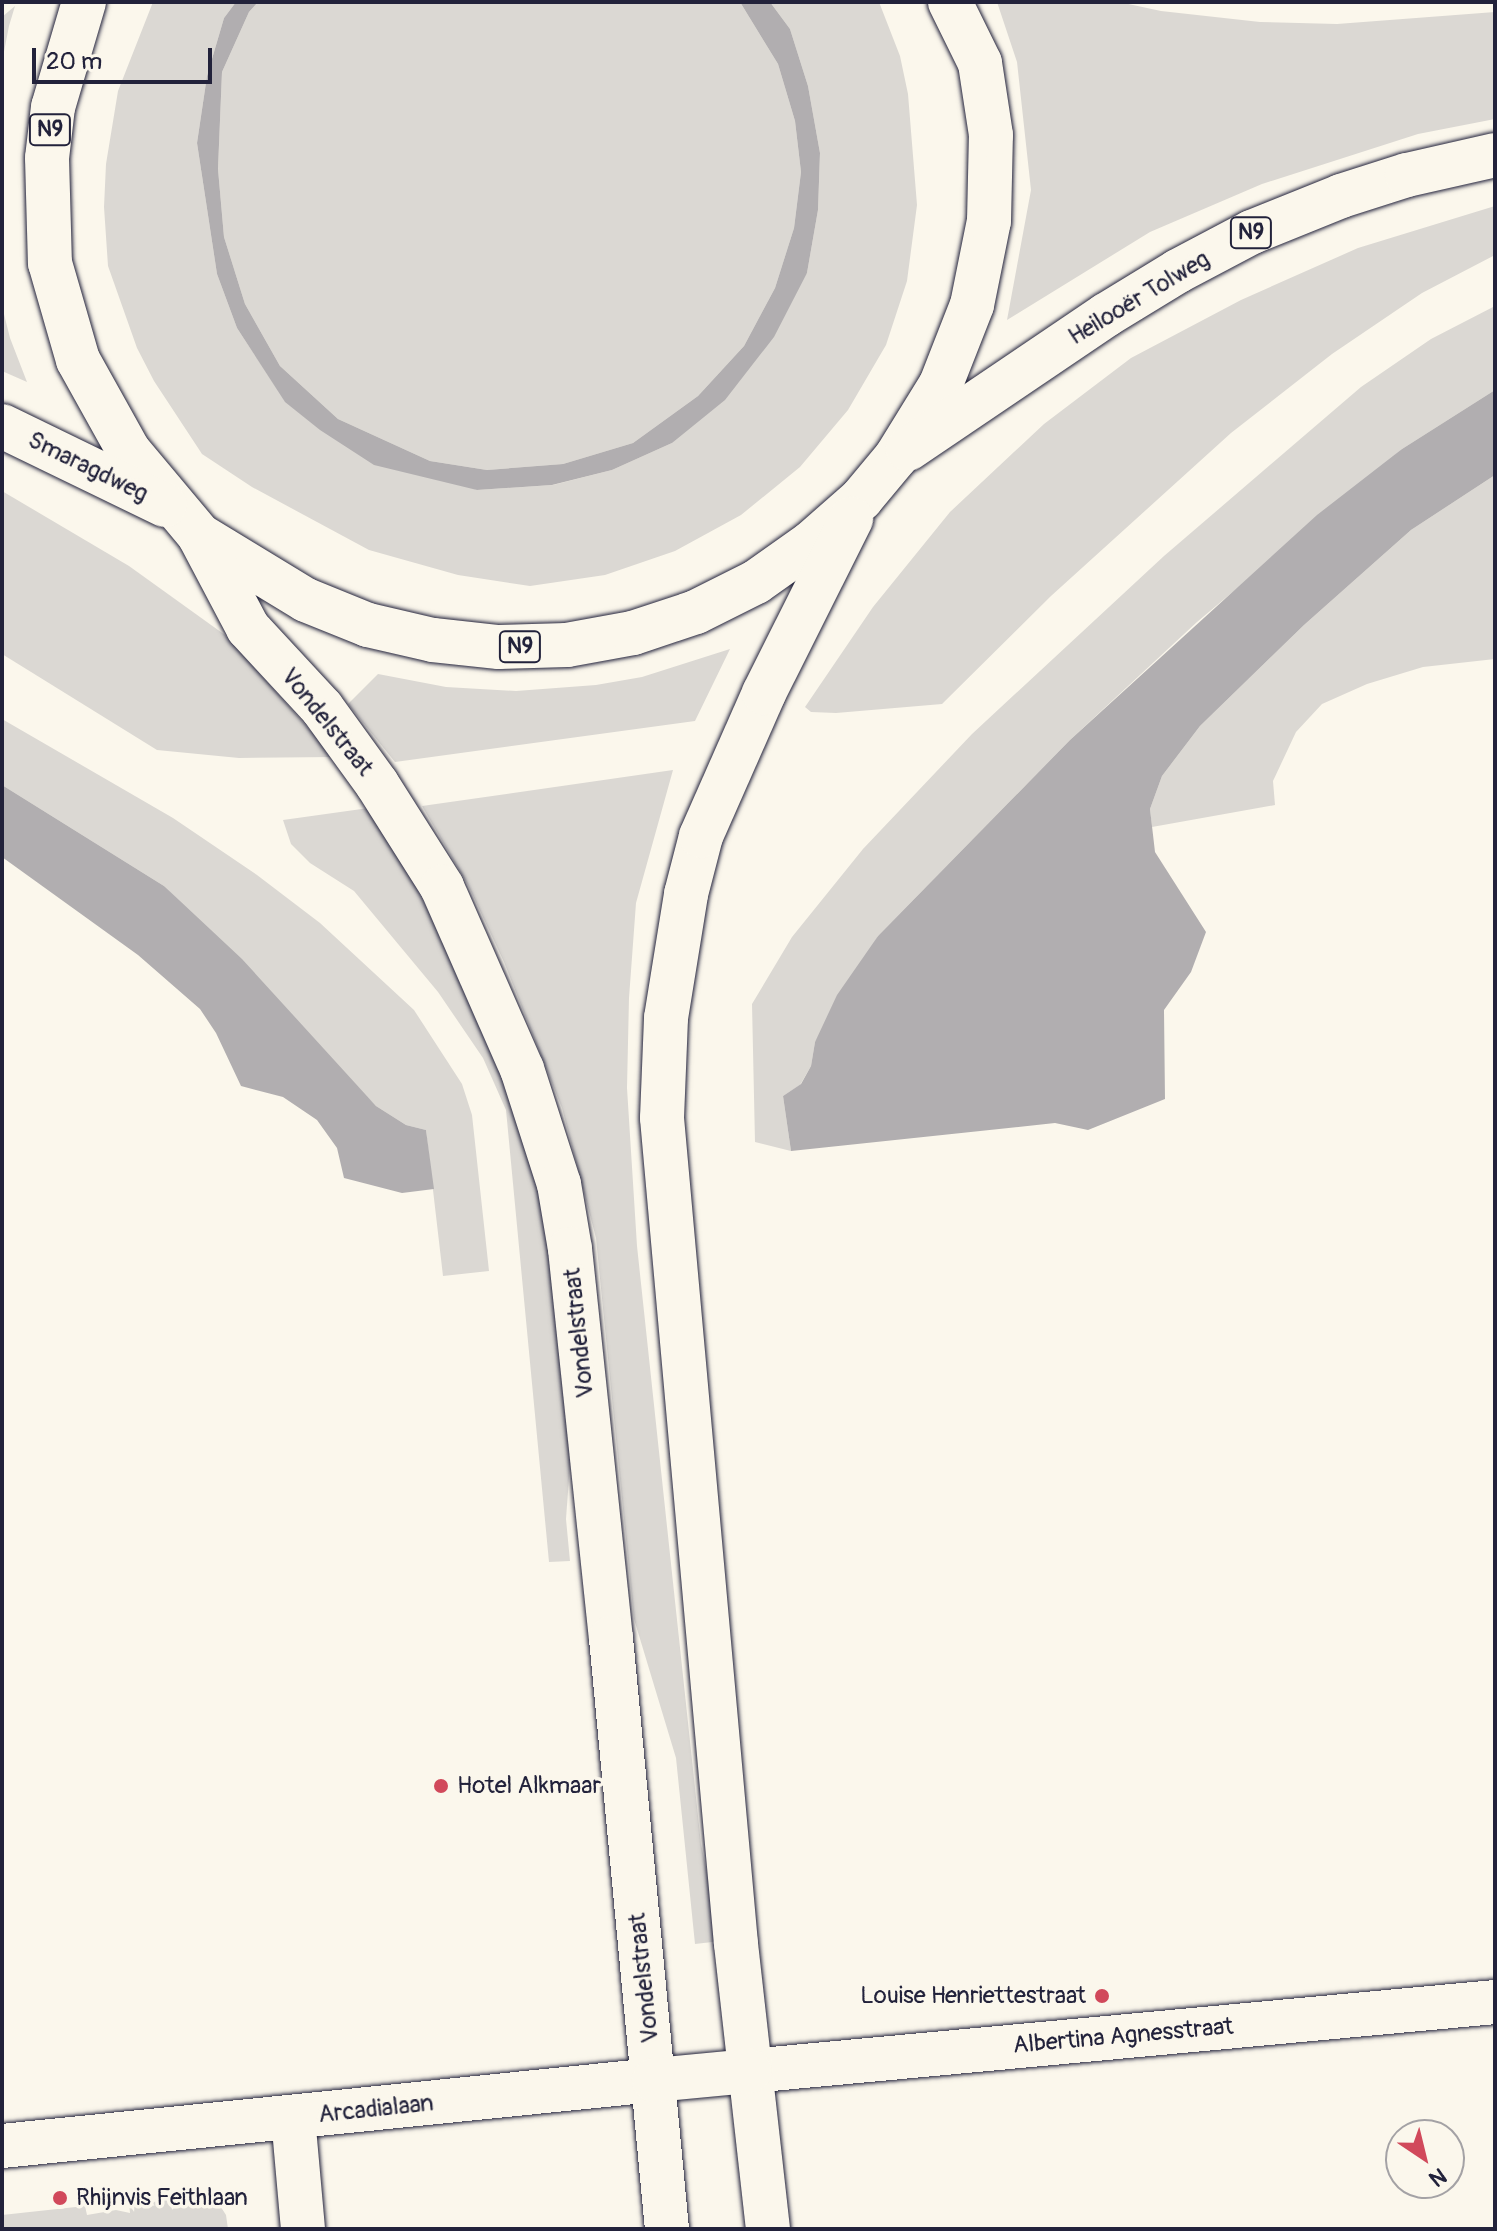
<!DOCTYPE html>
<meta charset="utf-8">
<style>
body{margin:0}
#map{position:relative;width:1497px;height:2231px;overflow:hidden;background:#fbf7ec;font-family:Pangolin,sans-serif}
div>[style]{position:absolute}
.green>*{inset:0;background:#dbd8d3}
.water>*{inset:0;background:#b1aeb0}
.roads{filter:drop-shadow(0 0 2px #22223b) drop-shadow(0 0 2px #22223b)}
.street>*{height:44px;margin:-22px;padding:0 22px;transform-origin:22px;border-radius:22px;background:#fbf7ec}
.secondary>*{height:44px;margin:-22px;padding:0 22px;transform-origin:22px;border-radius:22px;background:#fbf7ec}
.highway>*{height:44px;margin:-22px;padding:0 22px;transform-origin:22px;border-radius:22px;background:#fbf7ec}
.dots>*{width:22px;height:22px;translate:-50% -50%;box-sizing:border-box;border:4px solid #fbf7ec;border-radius:50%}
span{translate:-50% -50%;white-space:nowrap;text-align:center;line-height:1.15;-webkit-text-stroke:7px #fbf7ec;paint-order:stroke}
.shield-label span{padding:2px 6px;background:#fbf7ec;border:2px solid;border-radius:6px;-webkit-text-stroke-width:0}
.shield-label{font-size:22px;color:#22223b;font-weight:700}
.street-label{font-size:24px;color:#22223b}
.poi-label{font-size:24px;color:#22223b}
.left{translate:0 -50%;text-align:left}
.right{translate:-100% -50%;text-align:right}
.frame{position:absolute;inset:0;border:4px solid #22223b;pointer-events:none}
.north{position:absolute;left:1385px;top:2119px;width:80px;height:80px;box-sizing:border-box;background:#fbf7ec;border:2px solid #a4a2a5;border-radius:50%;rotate:145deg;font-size:22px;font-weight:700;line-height:32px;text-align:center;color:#22223b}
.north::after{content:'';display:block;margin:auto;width:28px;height:36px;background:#d1495b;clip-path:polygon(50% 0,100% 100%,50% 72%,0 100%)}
.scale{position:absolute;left:32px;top:48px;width:180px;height:36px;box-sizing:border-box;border:4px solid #22223b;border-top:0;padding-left:10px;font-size:24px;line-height:28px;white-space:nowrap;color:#22223b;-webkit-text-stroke:6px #fbf7ec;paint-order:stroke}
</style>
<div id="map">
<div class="green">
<i style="clip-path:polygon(153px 2px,236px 2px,224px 18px,207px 76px,197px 143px,217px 274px,237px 328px,285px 401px,477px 490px,553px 485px,612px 470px,672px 443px,807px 273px,818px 210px,820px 153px,808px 86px,790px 29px,770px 2px,879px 2px,900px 56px,908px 94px,917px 205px,907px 281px,886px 345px,848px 410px,800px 467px,741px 515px,675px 551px,605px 575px,530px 586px,458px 575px,369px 550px,252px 487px,202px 454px,154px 381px,137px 348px,108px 266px,104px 207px,106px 164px,118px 91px)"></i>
<i style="clip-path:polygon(258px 2px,740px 2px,778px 64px,795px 121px,801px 172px,794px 228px,775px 288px,744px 346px,698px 396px,633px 443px,563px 464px,487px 470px,430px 461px,338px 419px,280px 366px,245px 304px,224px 237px,218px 169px,222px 72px,249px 12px)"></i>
<i style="clip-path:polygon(997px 2px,1119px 2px,1161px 11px,1260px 22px,1337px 24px,1495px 12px,1495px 119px,1418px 134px,1262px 184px,1150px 232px,1007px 320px,1031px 190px,1017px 62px)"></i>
<i style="clip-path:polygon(15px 6px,9px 26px,2px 62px,2px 17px)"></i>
<i style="clip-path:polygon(1495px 206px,1495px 255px,1422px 293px,1332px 354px,1231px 433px,1051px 596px,942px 704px,836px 713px,811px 712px,805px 707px,873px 607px,950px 512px,1044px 424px,1131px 358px,1241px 300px,1358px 248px)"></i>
<i style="clip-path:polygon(2px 306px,10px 338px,27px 382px,2px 371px)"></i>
<i style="clip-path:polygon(1495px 306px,1495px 390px,1402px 449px,1197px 622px,1070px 740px,878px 936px,815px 1042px,811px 1066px,800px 1085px,783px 1096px,791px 1151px,755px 1142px,752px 1004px,792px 937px,863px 849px,972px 734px,1164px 556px,1361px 387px,1431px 339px)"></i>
<i style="clip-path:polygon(1495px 475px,1495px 659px,1423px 667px,1367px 684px,1322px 704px,1296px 732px,1273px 781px,1275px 805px,1152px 827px,1150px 809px,1162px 776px,1200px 726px,1304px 625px,1411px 530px)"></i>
<i style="clip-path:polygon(2px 491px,129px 566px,225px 635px,334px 757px,239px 758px,157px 750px,2px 654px)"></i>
<i style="clip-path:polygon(730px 649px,695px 721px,395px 762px,348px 704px,378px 674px,446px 687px,516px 691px,596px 685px,642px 677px)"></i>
<i style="clip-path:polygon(2px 719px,173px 818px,257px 875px,320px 923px,414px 1010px,462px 1084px,472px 1115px,489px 1271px,443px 1276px,426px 1130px,406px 1125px,376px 1106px,164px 886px,2px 785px)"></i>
<i style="clip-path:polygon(673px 770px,636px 903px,629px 998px,627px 1088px,637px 1246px,701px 1844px,721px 1941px,695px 1944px,676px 1758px,634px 1619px,596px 1238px,562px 1108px,504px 962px,468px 885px,422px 806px)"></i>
<i style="clip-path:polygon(376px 807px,497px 1048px,530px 1125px,576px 1382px,566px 1519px,570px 1561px,549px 1562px,506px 1110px,483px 1058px,438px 992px,354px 891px,310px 863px,291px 844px,283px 820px)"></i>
<i style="clip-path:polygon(204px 2194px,217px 2201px,226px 2215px,228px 2229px,2px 2229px,2px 2215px,85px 2206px,87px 2215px,116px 2210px,130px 2213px,129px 2203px)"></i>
</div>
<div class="water">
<i style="clip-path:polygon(236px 2px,258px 2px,249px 12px,222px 72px,218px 169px,224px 237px,245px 304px,280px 366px,338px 419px,430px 461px,487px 470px,563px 464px,633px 443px,698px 396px,744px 346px,775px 288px,794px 228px,801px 172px,795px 121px,778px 64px,740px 2px,770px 2px,790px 29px,808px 86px,820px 153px,818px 210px,807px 273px,774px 337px,725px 400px,672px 443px,612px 470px,552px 485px,477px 490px,374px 465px,320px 430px,285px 402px,237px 328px,217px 274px,197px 143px,207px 76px,224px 18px)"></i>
<i style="clip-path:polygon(1495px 390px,1495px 475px,1411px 530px,1304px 625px,1200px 726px,1162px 776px,1150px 809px,1155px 852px,1206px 932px,1191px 972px,1164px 1010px,1165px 1099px,1088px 1130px,1055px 1123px,791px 1151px,783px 1096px,801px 1084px,811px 1066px,815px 1042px,837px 995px,878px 936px,1070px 740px,1317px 515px,1402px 449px)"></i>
<i style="clip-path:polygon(2px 785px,164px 886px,242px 959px,376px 1106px,406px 1125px,426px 1130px,434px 1189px,402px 1193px,344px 1178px,337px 1148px,317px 1120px,283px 1097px,241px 1086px,216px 1033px,200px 1009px,138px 955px,2px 857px)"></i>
</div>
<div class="roads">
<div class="street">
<i style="left:750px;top:2071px;width:748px;rotate:-5.29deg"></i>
<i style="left:293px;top:2117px;width:112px;rotate:84.9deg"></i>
<i style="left:2px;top:2146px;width:655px;rotate:-5.78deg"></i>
</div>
<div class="secondary">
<i style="left:322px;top:708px;width:94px;rotate:54.1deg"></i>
<i style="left:377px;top:784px;width:122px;rotate:57.7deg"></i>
<i style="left:442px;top:887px;width:199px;rotate:66.3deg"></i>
<i style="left:522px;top:1069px;width:121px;rotate:72.2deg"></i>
<i style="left:559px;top:1184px;width:66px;rotate:80.4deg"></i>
<i style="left:570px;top:1249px;width:391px;rotate:84deg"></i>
<i style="left:611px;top:1638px;width:594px;rotate:84.59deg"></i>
<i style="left:736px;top:1944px;width:287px;rotate:83.6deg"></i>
<i style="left:654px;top:2080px;width:96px;rotate:-5.4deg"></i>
</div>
<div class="highway">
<i style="left:84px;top:2px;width:109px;rotate:106.4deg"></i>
<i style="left:53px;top:107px;width:51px;rotate:96.7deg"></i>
<i style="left:47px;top:158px;width:105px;rotate:88.4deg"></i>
<i style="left:50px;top:263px;width:101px;rotate:73.9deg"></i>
<i style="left:78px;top:360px;width:103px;rotate:60.9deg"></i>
<i style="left:128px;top:450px;width:111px;rotate:50.1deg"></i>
<i style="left:199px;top:535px;width:125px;rotate:31.3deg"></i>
<i style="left:306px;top:600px;width:67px;rotate:22deg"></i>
<i style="left:368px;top:625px;width:67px;rotate:13deg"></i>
<i style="left:433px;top:640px;width:66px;rotate:6.1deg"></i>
<i style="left:499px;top:647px;width:68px;rotate:-1.7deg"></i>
<i style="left:567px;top:645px;width:67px;rotate:-10.3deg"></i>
<i style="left:633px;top:633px;width:66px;rotate:-18.4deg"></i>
<i style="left:696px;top:612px;width:67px;rotate:-26.6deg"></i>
<i style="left:756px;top:582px;width:67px;rotate:-35.3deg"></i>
<i style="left:811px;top:543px;width:67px;rotate:-41.3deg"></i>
<i style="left:861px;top:499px;width:55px;rotate:-50.2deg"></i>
<i style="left:896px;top:457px;width:86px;rotate:-58.3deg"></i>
<i style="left:941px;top:384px;width:85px;rotate:-68.6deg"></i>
<i style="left:972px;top:305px;width:86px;rotate:-78.6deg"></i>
<i style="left:989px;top:221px;width:86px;rotate:-88.7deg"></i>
<i style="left:991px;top:135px;width:73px;rotate:-98.7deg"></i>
<i style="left:980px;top:63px;width:68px;rotate:-116.2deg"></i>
<i style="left:2px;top:426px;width:181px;rotate:25.9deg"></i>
<i style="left:908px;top:449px;width:239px;rotate:-34.1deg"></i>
<i style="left:1106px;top:315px;width:84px;rotate:-31.4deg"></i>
<i style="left:1178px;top:271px;width:84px;rotate:-27.8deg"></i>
<i style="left:1252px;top:232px;width:96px;rotate:-22deg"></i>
<i style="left:1341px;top:196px;width:69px;rotate:-17.7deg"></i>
<i style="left:1407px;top:175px;width:90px;rotate:-12.8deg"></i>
<i style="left:200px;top:537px;width:103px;rotate:62.2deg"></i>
<i style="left:248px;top:628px;width:109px;rotate:47.2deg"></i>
<i style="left:736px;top:1944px;width:829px;rotate:-95.12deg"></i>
<i style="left:662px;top:1118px;width:100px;rotate:-87.7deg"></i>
<i style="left:666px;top:1018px;width:126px;rotate:-80.8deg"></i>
<i style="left:686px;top:894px;width:60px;rotate:-75.5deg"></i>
<i style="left:701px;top:836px;width:156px;rotate:-66.2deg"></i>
<i style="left:764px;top:693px;width:195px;rotate:-63.4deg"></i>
</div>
</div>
<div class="dots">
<i style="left:441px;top:1786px;background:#d1495b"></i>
<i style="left:1102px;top:1996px;background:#d1495b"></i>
<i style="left:60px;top:2198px;background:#d1495b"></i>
</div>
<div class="shield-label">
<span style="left:50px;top:130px">N9</span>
<span style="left:1251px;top:233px">N9</span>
<span style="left:520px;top:647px">N9</span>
</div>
<div class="street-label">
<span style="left:1139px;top:298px;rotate:-31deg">Heilooër Tolweg</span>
<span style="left:88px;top:467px;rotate:26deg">Smaragdweg</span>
<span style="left:327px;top:722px;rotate:51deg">Vondelstraat</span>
<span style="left:579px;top:1333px;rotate:-96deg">Vondelstraat</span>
<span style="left:644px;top:1978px;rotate:-96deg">Vondelstraat</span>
<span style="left:1123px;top:2036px;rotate:-5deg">Albertina Agnesstraat</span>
<span style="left:376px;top:2109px;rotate:-6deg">Arcadialaan</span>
</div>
<div class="poi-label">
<span class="left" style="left:457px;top:1786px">Hotel Alkmaar</span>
<span class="right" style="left:1086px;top:1996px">Louise Henriettestraat</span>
<span class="left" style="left:76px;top:2198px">Rhijnvis Feithlaan</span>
</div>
<div class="frame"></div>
<div class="north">N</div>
<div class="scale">20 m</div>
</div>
